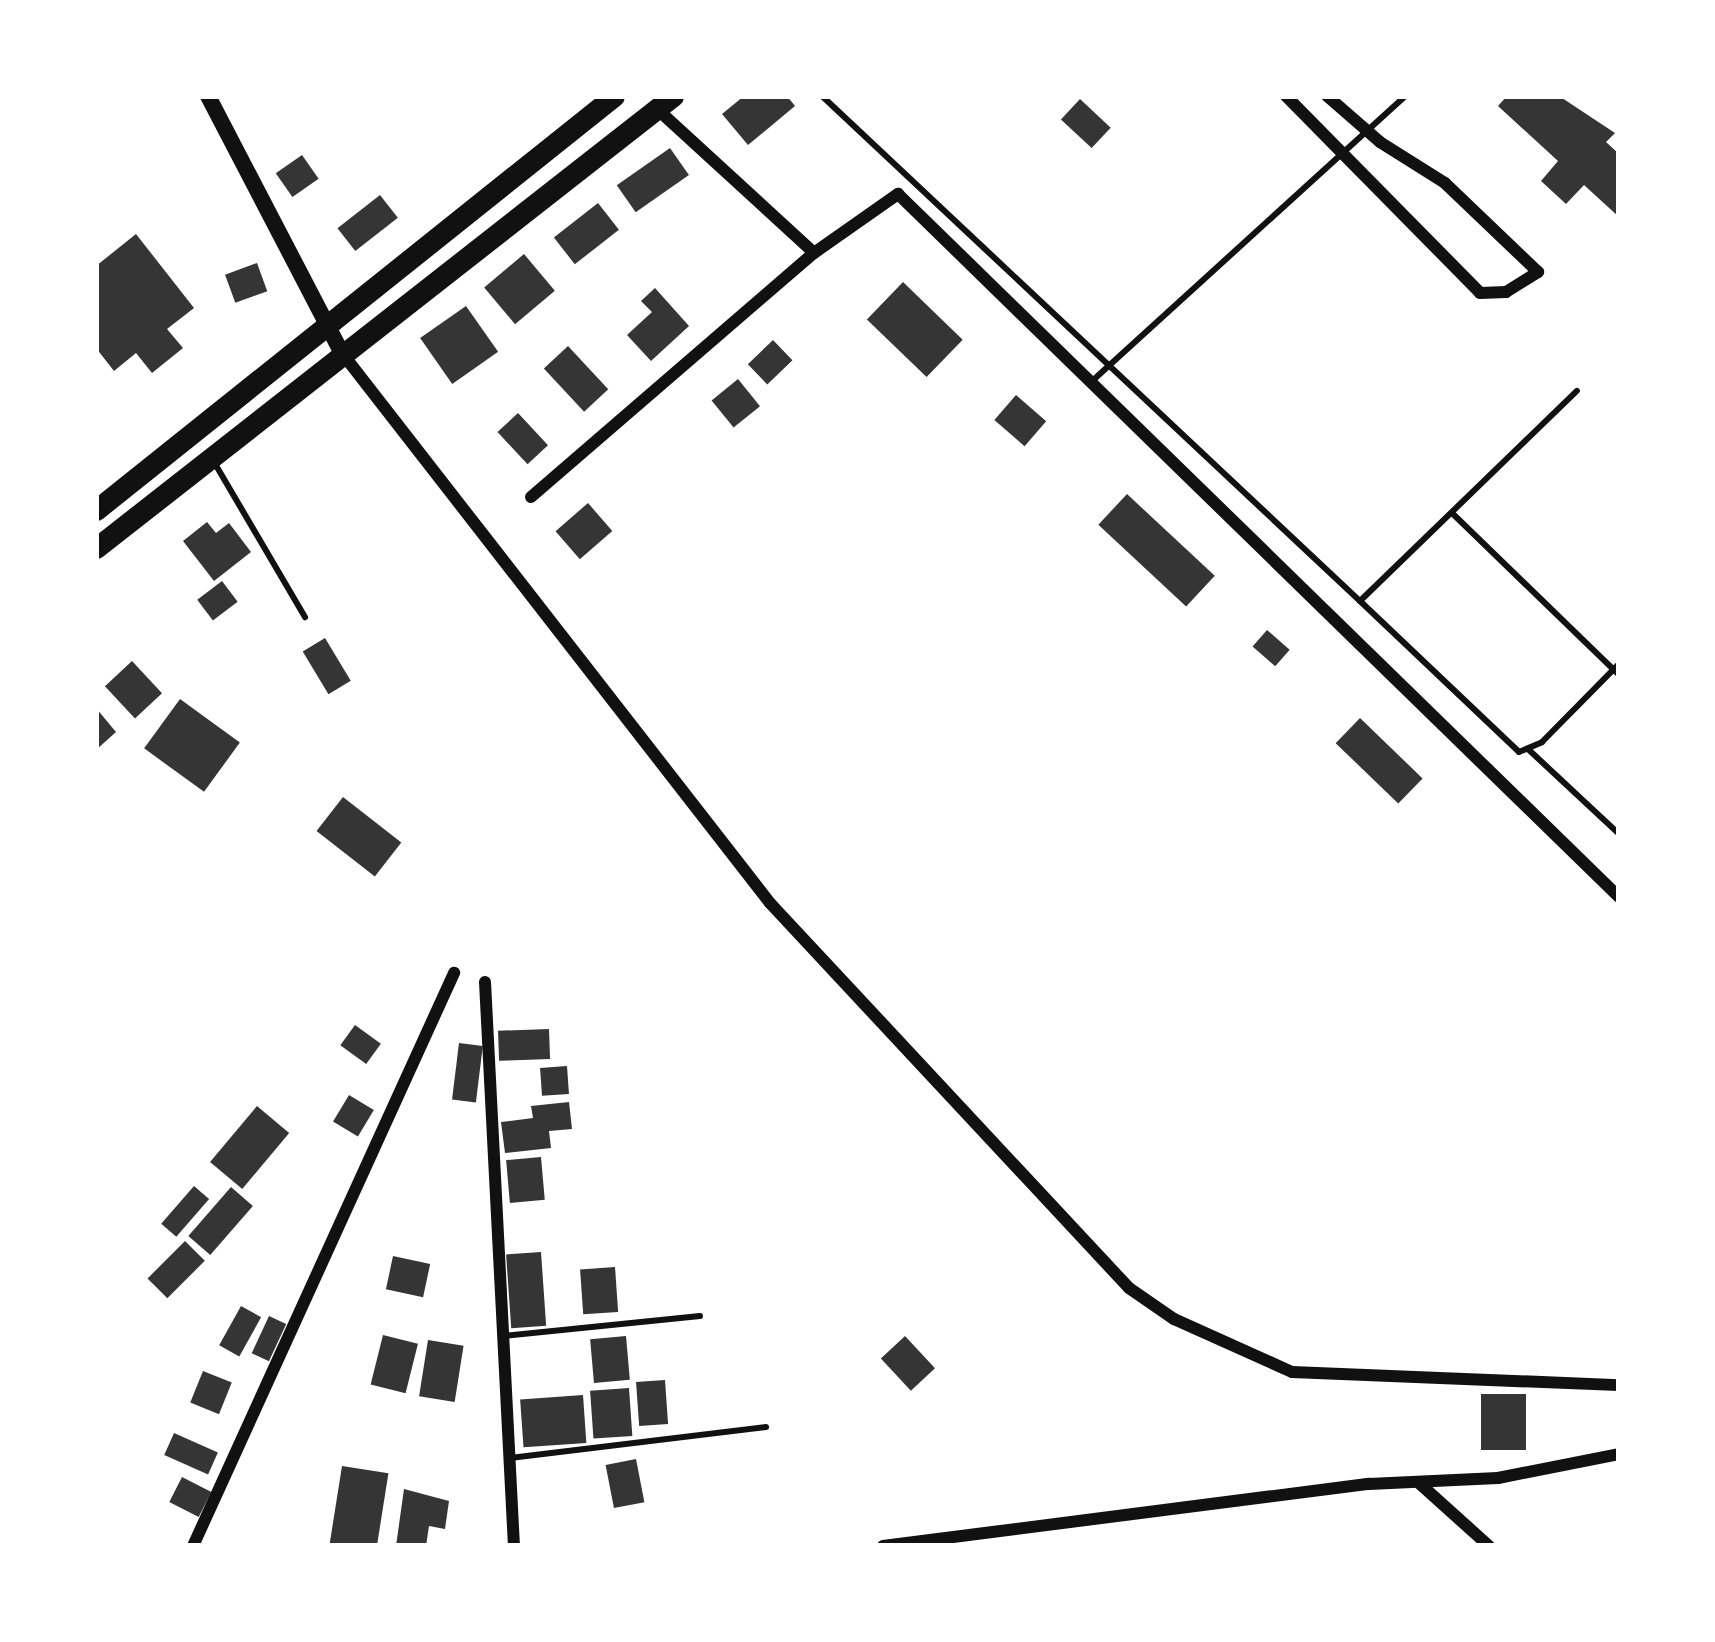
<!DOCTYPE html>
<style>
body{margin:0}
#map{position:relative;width:1715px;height:1642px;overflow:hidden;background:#fff;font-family:Barlow,sans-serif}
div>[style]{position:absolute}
.building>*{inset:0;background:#353535;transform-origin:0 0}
.service>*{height:6px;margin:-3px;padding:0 3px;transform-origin:3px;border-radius:3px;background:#111}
.minor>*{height:12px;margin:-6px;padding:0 6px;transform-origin:6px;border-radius:6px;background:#111}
.tertiary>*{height:16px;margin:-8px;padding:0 8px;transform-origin:8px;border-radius:8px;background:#111}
.trunk>*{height:21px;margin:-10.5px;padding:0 10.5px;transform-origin:10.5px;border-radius:10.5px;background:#111}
span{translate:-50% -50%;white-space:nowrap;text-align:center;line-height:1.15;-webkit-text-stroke:10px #fff;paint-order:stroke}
.frame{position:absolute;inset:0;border:99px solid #fff;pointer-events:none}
</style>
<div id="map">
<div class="building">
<i style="clip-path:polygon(744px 96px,787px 96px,795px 106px,748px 145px,722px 114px)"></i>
<i style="clip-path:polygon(1507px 96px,1559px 96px,1615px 133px,1606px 142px,1619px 154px,1619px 217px,1584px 185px,1566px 204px,1541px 181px,1558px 161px,1498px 106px)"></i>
<i style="left:1080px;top:99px;width:42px;height:28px;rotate:43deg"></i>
<i style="left:670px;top:148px;width:33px;height:65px;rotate:55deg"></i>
<i style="left:302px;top:155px;width:29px;height:32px;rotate:55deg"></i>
<i style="left:380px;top:195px;width:29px;height:54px;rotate:52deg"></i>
<i style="left:598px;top:203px;width:34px;height:56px;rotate:52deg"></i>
<i style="clip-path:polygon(136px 234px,194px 308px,167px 329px,183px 348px,152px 373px,136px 353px,114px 371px,96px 348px,96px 266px)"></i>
<i style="left:524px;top:254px;width:48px;height:52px;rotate:50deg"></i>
<i style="left:257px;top:263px;width:30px;height:34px;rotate:70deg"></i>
<i style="left:903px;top:282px;width:83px;height:52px;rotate:44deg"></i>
<i style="clip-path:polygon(655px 288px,689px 326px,651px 361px,627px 335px,652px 312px,641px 301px)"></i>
<i style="left:466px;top:306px;width:56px;height:56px;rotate:55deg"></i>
<i style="left:773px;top:340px;width:28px;height:35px;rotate:46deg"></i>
<i style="left:568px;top:346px;width:59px;height:33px;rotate:47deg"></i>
<i style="left:738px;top:379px;width:35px;height:34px;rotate:51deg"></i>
<i style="left:1016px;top:395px;width:40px;height:33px;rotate:41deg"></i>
<i style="left:518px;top:413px;width:44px;height:28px;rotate:47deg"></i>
<i style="left:1127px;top:494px;width:120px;height:42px;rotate:43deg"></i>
<i style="left:588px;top:503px;width:37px;height:43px;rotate:49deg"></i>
<i style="clip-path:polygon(207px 522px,216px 533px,229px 523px,251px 552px,214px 581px,183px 541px)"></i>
<i style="left:222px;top:581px;width:26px;height:31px;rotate:53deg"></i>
<i style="left:1267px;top:630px;width:30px;height:22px;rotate:41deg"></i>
<i style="left:325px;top:638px;width:50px;height:26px;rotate:59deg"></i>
<i style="left:132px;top:661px;width:44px;height:37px;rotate:47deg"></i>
<i style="left:180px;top:699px;width:74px;height:61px;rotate:36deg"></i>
<i style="clip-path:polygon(96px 708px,116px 732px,96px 750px)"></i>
<i style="left:1360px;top:718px;width:87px;height:35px;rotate:44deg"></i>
<i style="left:343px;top:797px;width:74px;height:43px;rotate:38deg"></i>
<i style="left:355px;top:1025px;width:32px;height:25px;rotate:36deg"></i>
<i style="left:549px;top:1029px;width:30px;height:51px;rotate:88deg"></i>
<i style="left:459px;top:1043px;width:24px;height:57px;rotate:7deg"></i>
<i style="left:567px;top:1066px;width:28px;height:27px;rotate:86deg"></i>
<i style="left:349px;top:1095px;width:29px;height:31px;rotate:31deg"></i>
<i style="clip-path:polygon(569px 1102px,572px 1129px,549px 1131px,551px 1148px,505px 1153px,501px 1122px,533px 1118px,531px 1106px)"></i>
<i style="left:257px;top:1106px;width:42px;height:73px;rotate:40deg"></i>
<i style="left:541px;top:1157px;width:43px;height:35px;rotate:85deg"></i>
<i style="left:194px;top:1186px;width:20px;height:50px;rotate:41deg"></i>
<i style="left:231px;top:1187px;width:29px;height:65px;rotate:41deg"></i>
<i style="left:185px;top:1241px;width:28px;height:53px;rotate:45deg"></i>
<i style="left:541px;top:1252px;width:74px;height:35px;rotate:86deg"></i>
<i style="left:393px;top:1256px;width:38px;height:34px;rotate:12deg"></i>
<i style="left:615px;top:1267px;width:45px;height:35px;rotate:86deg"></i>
<i style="left:241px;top:1306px;width:23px;height:45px;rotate:29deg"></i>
<i style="left:269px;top:1316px;width:19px;height:41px;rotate:25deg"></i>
<i style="left:383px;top:1335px;width:36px;height:51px;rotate:14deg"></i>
<i style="left:626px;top:1336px;width:44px;height:36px;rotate:85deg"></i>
<i style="left:905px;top:1336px;width:44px;height:33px;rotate:47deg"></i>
<i style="left:428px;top:1340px;width:36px;height:57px;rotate:9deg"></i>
<i style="left:203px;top:1371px;width:31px;height:34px;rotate:22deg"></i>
<i style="left:665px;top:1380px;width:44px;height:29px;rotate:86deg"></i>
<i style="left:629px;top:1388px;width:48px;height:39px;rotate:86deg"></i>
<i style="left:1481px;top:1394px;width:45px;height:56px"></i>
<i style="left:583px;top:1395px;width:48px;height:63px;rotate:86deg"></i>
<i style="left:174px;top:1433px;width:48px;height:24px;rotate:24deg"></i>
<i style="left:636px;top:1459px;width:44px;height:31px;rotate:79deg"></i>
<i style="left:342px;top:1466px;width:47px;height:81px;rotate:9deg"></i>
<i style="left:182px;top:1477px;width:33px;height:28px;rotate:27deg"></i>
<i style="clip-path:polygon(404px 1489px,449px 1501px,445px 1529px,429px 1526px,426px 1546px,396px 1546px)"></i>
</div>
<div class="service">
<i style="left:822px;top:96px;width:738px;rotate:43.19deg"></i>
<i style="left:1360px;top:601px;width:302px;rotate:-44.1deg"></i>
<i style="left:1091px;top:382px;width:425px;rotate:-42.3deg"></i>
<i style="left:214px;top:462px;width:180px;rotate:59.6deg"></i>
<i style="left:1452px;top:513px;width:233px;rotate:44.1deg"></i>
<i style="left:1360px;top:601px;width:219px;rotate:43.5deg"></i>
<i style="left:1519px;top:752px;width:25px;rotate:-23deg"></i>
<i style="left:1542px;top:742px;width:110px;rotate:-45.4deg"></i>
<i style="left:1529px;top:750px;width:123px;rotate:43deg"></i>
<i style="left:503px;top:1336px;width:198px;rotate:-5.8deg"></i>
<i style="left:510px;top:1458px;width:258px;rotate:-6.9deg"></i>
</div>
<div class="minor">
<i style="left:1286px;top:96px;width:276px;rotate:45.4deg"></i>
<i style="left:1480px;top:293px;width:26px;rotate:-2deg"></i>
<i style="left:1506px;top:292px;width:38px;rotate:-32deg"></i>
<i style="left:1538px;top:272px;width:129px;rotate:-136.3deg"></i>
<i style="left:1445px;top:183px;width:77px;rotate:-147.8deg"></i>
<i style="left:1380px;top:142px;width:70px;rotate:-139deg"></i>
<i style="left:656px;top:108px;width:214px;rotate:42.5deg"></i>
<i style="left:342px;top:353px;width:697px;rotate:52.11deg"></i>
<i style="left:770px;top:903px;width:526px;rotate:47deg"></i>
<i style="left:1129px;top:1288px;width:55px;rotate:34.6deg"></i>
<i style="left:1174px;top:1319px;width:129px;rotate:24.2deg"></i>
<i style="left:1292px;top:1372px;width:327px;rotate:2.3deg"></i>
<i style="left:531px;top:497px;width:374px;rotate:-40.8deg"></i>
<i style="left:814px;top:253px;width:103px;rotate:-35.1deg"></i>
<i style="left:898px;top:194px;width:1007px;rotate:44.28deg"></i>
<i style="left:485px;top:982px;width:565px;rotate:87.06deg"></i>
<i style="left:1419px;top:1483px;width:94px;rotate:42deg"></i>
<i style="left:193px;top:1546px;width:630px;rotate:-65.51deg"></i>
<i style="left:883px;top:1546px;width:490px;rotate:-7.3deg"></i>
<i style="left:1369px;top:1484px;width:129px;rotate:-2.7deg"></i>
<i style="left:1498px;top:1478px;width:123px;rotate:-11.2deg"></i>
</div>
<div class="tertiary">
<i style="left:208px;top:96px;width:290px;rotate:62.5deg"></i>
</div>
<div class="trunk">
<i style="left:96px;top:510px;width:663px;rotate:-38.63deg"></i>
<i style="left:96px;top:548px;width:733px;rotate:-38.07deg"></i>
</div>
<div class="frame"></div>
</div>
